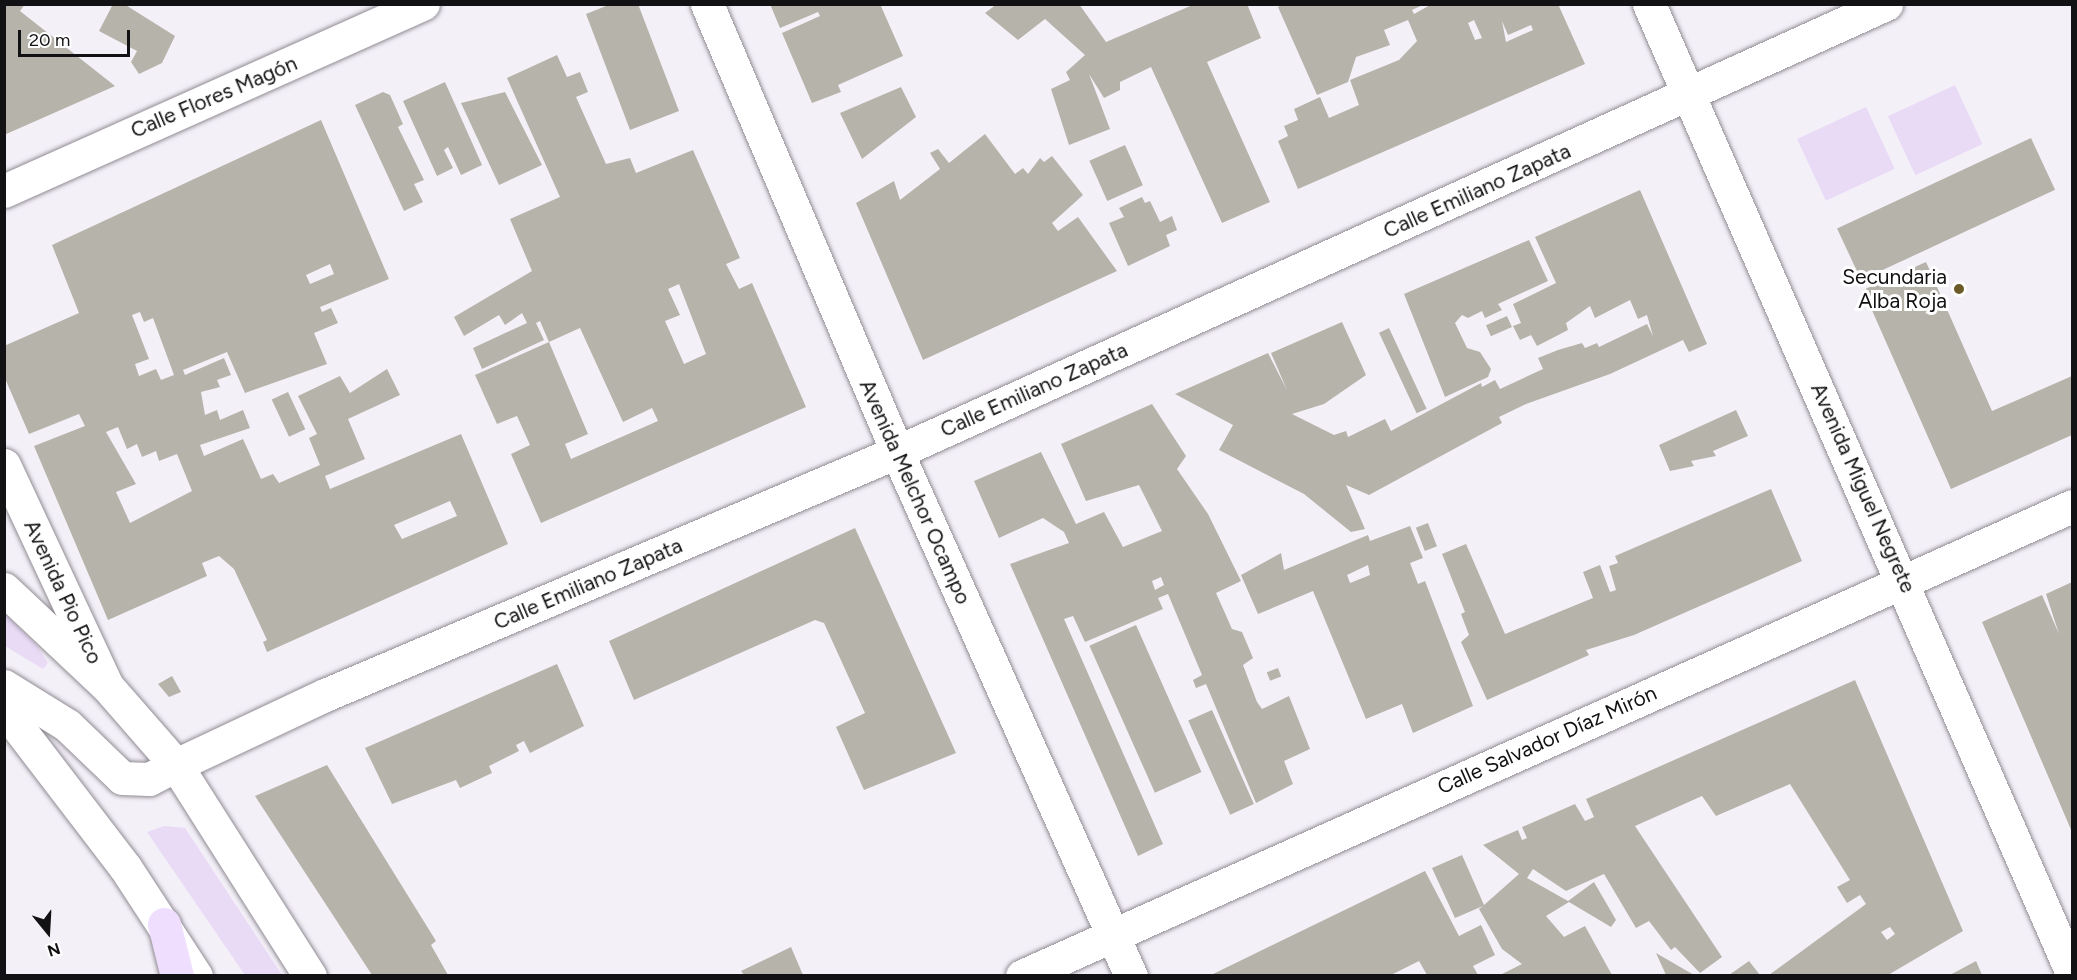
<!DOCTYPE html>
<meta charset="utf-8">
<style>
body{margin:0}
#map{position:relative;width:2077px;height:980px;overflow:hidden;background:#f4f0f8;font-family:Figtree,sans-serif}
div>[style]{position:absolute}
.green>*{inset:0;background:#e9daf6;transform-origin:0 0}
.building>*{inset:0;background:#b6b3ab;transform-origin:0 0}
.roads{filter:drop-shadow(0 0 2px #918c94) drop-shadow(0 0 2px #918c94)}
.tertiary>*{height:33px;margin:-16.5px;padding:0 16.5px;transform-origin:16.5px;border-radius:16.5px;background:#fff}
.secondary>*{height:33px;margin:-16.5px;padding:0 16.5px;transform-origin:16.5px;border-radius:16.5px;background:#fff}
.primary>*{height:33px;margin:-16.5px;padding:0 16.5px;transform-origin:16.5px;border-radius:16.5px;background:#efdefd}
.dots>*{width:16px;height:16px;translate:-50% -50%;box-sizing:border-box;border:3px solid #fff;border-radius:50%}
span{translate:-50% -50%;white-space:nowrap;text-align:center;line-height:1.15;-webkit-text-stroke:6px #fff;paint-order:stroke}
.street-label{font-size:21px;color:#121113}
.poi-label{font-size:21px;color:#121113}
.right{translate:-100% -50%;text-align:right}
.frame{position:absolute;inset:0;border:6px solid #121113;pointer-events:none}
.north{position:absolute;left:18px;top:902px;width:60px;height:60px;-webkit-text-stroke:4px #fff;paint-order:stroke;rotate:162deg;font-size:16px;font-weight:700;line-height:24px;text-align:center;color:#121113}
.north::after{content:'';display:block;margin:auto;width:21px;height:27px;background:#121113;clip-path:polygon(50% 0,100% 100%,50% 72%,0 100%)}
.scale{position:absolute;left:18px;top:30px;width:112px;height:27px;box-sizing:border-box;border:3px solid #121113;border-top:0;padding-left:8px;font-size:18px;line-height:21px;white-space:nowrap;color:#121113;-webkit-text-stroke:4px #fff;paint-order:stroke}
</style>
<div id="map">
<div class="green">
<i style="left:1955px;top:85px;width:65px;height:74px;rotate:65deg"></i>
<i style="left:1866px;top:107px;width:68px;height:76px;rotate:65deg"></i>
<i style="clip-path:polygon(4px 613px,37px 646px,48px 663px,43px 669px,5px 646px)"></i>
<i style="clip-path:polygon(164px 826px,185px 828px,282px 975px,245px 975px,147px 832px)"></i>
</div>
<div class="building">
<i style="clip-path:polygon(4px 4px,25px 4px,20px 11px,115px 86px,4px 135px)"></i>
<i style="clip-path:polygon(113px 4px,124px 4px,175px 36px,162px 63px,139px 74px,131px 62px,137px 51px,99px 31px)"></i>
<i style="clip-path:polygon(611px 4px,638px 4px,679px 111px,630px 130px,586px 14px)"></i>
<i style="clip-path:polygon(770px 4px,880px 4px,903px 56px,838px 85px,841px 92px,812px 103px,782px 33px,820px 16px,818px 12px,780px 28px)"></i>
<i style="clip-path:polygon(997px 4px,1079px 4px,1106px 42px,1195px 4px,1247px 4px,1261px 38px,1207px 62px,1270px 202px,1222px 223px,1151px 67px,1120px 82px,1120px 90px,1104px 98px,1089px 74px,1110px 129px,1069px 145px,1051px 89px,1070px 80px,1066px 72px,1085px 55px,1045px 19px,1018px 40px,985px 13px)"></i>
<i style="clip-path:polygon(evenodd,1283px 4px,1425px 4px,1412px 10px,1414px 14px,1432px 4px,1558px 4px,1585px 64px,1298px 189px,1278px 141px,1288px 136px,1284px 126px,1298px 120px,1294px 109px,1320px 97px,1329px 118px,1359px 105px,1350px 80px,1399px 60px,1417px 41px,1408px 20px,1384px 30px,1390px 45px,1356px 57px,1348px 82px,1317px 95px,1278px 7px,1283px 4px,1474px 20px,1482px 38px,1475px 40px,1468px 23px,1474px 20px,1283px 4px,1502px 21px,1508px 35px,1531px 25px,1533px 30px,1506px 42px,1502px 21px)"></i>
<i style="clip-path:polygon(evenodd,557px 55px,567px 77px,580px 72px,588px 92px,576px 97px,606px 164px,630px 158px,636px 173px,693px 150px,740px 258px,726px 264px,739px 289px,752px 283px,806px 407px,541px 523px,511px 454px,530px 445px,517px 416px,497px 424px,475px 375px,549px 342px,588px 434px,565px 444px,571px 459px,658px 421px,652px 408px,623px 422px,580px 328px,549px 342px,540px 321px,536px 323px,544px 340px,482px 369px,473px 348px,527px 323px,522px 313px,505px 325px,499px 315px,464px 336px,454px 317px,532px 271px,510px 219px,560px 197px,507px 78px,557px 55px,679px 284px,706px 354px,684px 364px,665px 321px,680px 315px,668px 289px,679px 284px)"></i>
<i style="clip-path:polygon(445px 82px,482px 165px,461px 175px,448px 147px,444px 150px,453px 168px,437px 176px,403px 101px)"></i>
<i style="clip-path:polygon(901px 87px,916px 117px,862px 159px,840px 113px)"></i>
<i style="clip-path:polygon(383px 92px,390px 95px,403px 124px,398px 127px,424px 180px,414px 184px,423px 202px,404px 211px,355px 105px)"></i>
<i style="clip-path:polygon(505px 92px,542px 165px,499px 185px,461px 103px)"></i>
<i style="clip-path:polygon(evenodd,321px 120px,389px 279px,320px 307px,322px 312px,331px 308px,338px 323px,314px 333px,327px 364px,245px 393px,227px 352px,183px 370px,185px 375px,224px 358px,231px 375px,217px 380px,220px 387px,201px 392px,205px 415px,217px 410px,220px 420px,243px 410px,250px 428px,200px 445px,204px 456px,243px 439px,261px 479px,273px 474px,279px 483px,320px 465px,309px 438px,317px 434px,298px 396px,340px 376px,350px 393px,387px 369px,400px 395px,348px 419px,365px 459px,325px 476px,330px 489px,461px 434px,508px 544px,267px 652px,263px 642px,267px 640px,234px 569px,219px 556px,202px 563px,207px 576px,108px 620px,34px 446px,85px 426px,79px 414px,29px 434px,4px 376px,4px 346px,79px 313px,52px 245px,321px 120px,330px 264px,334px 274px,310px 284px,306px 275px,330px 264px,321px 120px,140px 312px,144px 322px,153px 318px,174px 375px,161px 380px,156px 369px,139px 376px,135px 364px,149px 359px,132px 315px,140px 312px,321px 120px,118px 427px,127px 449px,137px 444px,142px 457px,156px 451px,159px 461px,177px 454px,192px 491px,130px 523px,116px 492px,136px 484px,106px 432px,118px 427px,321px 120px,450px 501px,457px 516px,402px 539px,394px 525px,450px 501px)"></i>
<i style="clip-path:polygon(985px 134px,1015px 174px,1023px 168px,1028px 174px,1040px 158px,1044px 162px,1052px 156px,1083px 195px,1052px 223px,1058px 231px,1078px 217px,1117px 271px,923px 360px,856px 203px,894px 181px,900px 200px,940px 169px,930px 153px,938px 149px,949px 163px)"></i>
<i style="left:2031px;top:138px;width:57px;height:214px;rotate:65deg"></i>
<i style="left:1125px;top:145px;width:44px;height:39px;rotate:66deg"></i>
<i style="clip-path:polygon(1640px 190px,1707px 344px,1689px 352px,1683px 340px,1610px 374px,1526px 404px,1499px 417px,1502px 423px,1369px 495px,1346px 485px,1365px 529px,1351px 532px,1304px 494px,1219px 450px,1233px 425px,1175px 394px,1268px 353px,1287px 390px,1271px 353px,1342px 322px,1366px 375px,1324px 404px,1292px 414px,1334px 435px,1346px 431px,1348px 437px,1385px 419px,1391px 431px,1481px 383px,1482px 387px,1495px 380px,1500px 389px,1543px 369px,1538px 358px,1558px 350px,1582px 343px,1585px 348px,1597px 343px,1599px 347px,1647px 324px,1653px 336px,1647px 315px,1638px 319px,1630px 300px,1595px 318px,1590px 306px,1566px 323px,1568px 330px,1537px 346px,1531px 335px,1520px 340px,1513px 326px,1521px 323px,1513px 304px,1556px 283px,1535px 237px)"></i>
<i style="clip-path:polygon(1142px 197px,1145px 203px,1150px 201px,1160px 222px,1172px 216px,1177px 230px,1166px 235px,1170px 246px,1128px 266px,1109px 223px,1124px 217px,1119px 208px)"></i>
<i style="clip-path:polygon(1529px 240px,1548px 281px,1498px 304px,1502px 310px,1485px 318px,1482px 311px,1468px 318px,1462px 315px,1455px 323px,1467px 348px,1480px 352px,1491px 369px,1488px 377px,1445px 397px,1404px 294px)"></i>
<i style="clip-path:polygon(1926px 262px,1992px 411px,2072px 376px,2072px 435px,1951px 489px,1863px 290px)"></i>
<i style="left:1507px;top:316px;width:12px;height:23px;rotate:66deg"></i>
<i style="left:1389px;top:328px;width:89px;height:11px;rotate:65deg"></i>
<i style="left:288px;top:392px;width:41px;height:18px;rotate:65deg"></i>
<i style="clip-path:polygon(evenodd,1152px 404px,1186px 456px,1177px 469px,1208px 514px,1241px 581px,1216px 593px,1232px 629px,1242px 632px,1253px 658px,1243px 665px,1257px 702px,1262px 709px,1289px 696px,1310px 749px,1284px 761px,1293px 784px,1256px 803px,1206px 684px,1196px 688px,1193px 680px,1202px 675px,1168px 594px,1158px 598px,1163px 609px,1085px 642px,1073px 616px,1064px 619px,1163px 844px,1138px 856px,1010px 564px,1069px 543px,1064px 532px,1043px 518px,999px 538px,974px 481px,1041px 452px,1076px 524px,1104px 512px,1123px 547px,1162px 531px,1139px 485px,1086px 501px,1061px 444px,1152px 404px,1161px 577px,1164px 585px,1155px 590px,1152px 581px,1161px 577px)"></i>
<i style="clip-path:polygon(1736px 410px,1748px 436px,1713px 451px,1716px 456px,1691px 461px,1694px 466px,1670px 471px,1659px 445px)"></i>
<i style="clip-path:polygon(1771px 489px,1802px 561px,1634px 635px,1586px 650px,1589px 655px,1487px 700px,1461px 642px,1469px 635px,1461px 614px,1465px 612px,1442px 554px,1466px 544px,1505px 634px,1593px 598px,1583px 572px,1600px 565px,1610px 592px,1616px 590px,1609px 566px,1618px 563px,1615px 556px)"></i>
<i style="left:1428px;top:523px;width:25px;height:13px;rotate:69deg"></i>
<i style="clip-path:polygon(evenodd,1410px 526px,1423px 558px,1410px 563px,1418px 584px,1425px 581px,1473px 706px,1413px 733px,1402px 704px,1366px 719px,1313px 591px,1258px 614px,1241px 575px,1281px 553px,1284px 570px,1368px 535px,1370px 541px,1410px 526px,1368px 565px,1370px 575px,1350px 583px,1347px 575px,1368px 565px)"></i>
<i style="clip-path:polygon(855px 528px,956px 753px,864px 790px,836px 727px,865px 713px,824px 623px,815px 620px,634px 700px,609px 641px)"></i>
<i style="clip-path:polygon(2072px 582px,2072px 832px,1982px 622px,2042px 595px,2059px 634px,2046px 594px)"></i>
<i style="left:1136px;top:625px;width:161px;height:51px;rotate:66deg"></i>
<i style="clip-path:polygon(557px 664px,584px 726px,530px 753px,524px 741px,516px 745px,519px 751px,489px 766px,492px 773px,460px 788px,456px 780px,392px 804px,365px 748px)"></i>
<i style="left:1278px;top:668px;width:9px;height:12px;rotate:69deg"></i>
<i style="clip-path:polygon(172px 676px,181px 692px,169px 697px,158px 684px)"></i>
<i style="clip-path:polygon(evenodd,1855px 680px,1963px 931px,1888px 975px,1769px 975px,1866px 904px,1860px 895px,1847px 903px,1837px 887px,1850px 880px,1790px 784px,1716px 816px,1702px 796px,1635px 826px,1722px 957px,1700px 973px,1675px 947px,1671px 950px,1649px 921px,1636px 928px,1604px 874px,1566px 891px,1533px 869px,1527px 878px,1568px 901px,1594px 882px,1616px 920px,1611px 927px,1569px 902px,1546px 916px,1564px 937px,1585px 926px,1612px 975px,1500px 975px,1522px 964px,1502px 949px,1479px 909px,1483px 906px,1455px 918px,1432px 868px,1462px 855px,1484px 905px,1519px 874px,1483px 845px,1518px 830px,1522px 840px,1527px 838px,1522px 827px,1575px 804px,1585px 821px,1594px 817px,1586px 799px,1855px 680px,1890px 927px,1895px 934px,1887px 940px,1881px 932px,1890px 927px)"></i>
<i style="left:1212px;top:710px;width:103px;height:26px;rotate:66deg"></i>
<i style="clip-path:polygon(327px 765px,436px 941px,431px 945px,448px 975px,372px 975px,255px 796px)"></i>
<i style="clip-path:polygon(1425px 871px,1459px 936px,1481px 925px,1495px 955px,1473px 966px,1478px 975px,1427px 975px,1419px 961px,1391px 975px,1211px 975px)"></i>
<i style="clip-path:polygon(791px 947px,803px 975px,744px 975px,741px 971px)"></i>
<i style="clip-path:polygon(1656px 953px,1694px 975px,1666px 975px)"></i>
<i style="clip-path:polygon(1749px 961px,1760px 975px,1729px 975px)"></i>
<i style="clip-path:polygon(1976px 961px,1982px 975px,1950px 975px)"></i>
</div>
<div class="roads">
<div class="tertiary">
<i style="left:707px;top:4px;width:487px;rotate:67deg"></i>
<i style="left:897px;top:452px;width:574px;rotate:65.94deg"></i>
<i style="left:4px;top:191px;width:459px;rotate:-24.1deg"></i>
<i style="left:4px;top:465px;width:244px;rotate:65deg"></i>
<i style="left:176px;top:765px;width:165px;rotate:-25.2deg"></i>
<i style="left:325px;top:695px;width:621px;rotate:-23.02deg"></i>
<i style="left:897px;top:452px;width:1086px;rotate:-24.37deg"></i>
</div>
<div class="secondary">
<i style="left:1649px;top:4px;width:1057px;rotate:66.42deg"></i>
<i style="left:4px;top:589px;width:141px;rotate:43.3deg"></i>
<i style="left:107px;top:686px;width:105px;rotate:48.9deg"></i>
<i style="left:176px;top:765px;width:250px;rotate:57.6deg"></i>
<i style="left:4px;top:686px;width:74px;rotate:31.8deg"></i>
<i style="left:67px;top:725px;width:76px;rotate:43.9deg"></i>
<i style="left:122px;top:778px;width:27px;rotate:2deg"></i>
<i style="left:149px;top:779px;width:30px;rotate:-27deg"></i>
<i style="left:4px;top:709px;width:199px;rotate:52.6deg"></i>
<i style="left:125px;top:867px;width:130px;rotate:56.9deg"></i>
<i style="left:1022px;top:976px;width:1150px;rotate:-24.11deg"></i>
</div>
<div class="primary">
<i style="left:164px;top:924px;width:54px;rotate:76deg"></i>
</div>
</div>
<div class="dots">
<i style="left:1959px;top:289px;background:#6c5b28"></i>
</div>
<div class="street-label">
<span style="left:214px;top:97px;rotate:-23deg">Calle Flores Magón</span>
<span style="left:1477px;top:191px;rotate:-24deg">Calle Emiliano Zapata</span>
<span style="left:1034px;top:390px;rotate:-24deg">Calle Emiliano Zapata</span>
<span style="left:1863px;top:488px;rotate:66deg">Avenida Miguel Negrete</span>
<span style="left:915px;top:492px;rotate:66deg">Avenida Melchor Ocampo</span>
<span style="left:588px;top:584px;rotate:-23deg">Calle Emiliano Zapata</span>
<span style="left:63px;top:592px;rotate:65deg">Avenida Pio Pico</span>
<span style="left:1547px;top:740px;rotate:-24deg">Calle Salvador Díaz Mirón</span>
</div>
<div class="poi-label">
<span class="right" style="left:1947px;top:289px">Secundaria<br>Alba Roja</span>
</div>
<div class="frame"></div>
<div class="north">N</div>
<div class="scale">20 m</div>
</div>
